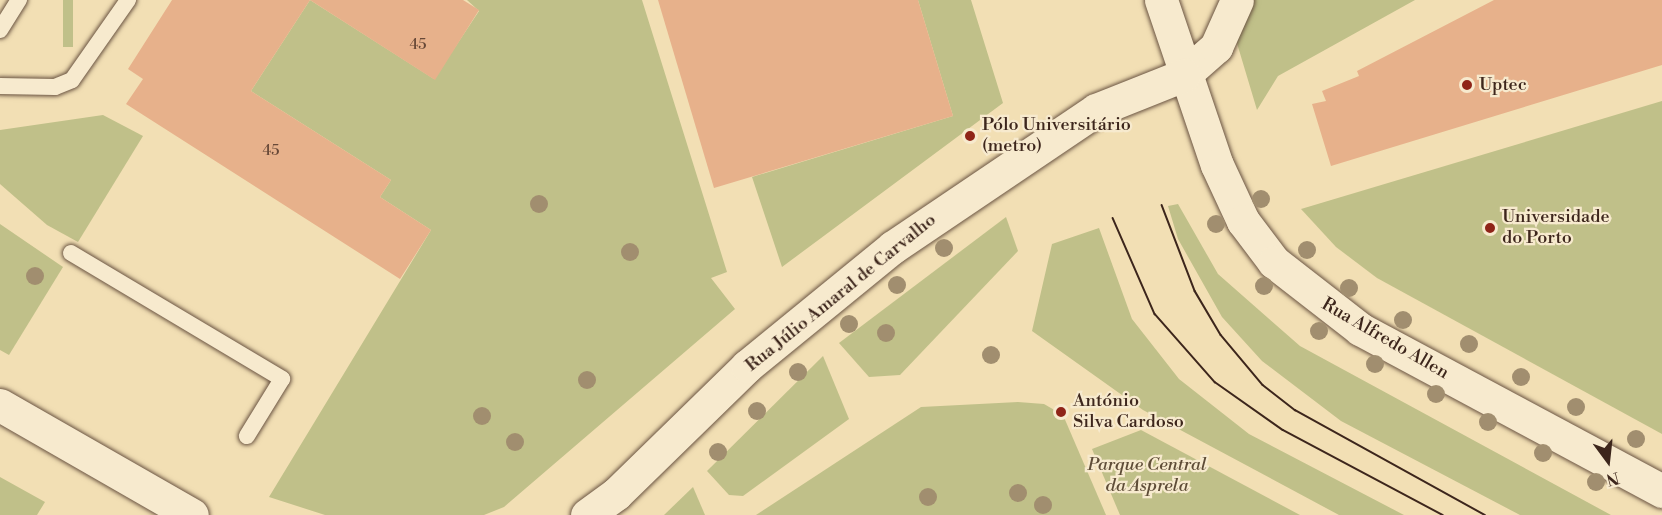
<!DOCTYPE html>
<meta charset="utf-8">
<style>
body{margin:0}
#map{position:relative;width:1662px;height:515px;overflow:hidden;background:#f2dfb4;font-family:"Libre Bodoni",serif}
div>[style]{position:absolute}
.green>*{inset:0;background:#c0c089;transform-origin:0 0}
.building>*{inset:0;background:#e7b18b}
.roads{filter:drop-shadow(0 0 2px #6a5442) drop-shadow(0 0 2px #6a5442)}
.lane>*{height:16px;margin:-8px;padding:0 8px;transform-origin:8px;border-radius:8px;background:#f7eace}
.street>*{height:33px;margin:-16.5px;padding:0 16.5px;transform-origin:16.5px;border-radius:16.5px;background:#f7eace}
.secondary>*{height:33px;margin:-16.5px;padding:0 16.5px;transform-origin:16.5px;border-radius:16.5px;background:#f7eace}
.tram>*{height:1.5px;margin:-0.75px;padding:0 0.75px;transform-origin:0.75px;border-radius:0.75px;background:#3d261c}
.trees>*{width:18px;height:18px;margin:-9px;border-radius:50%;background:#a18e6f}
.dots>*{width:16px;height:16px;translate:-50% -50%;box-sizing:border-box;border:3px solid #f7eace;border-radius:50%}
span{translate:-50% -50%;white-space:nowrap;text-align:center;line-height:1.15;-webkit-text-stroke:4.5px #f7eace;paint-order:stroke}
.number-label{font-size:15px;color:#684938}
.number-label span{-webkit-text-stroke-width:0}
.poi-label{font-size:18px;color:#3d261c}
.left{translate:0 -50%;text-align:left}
.street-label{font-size:18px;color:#3d261c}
.park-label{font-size:18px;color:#5e4c37;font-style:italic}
.north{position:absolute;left:1578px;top:431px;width:60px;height:60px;-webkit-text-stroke:4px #f7eace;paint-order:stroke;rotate:165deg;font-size:16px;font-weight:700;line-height:24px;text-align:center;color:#3d261c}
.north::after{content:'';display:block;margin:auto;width:21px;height:27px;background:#3d261c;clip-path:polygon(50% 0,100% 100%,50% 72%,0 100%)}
</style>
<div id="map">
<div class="green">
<i style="left:63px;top:0;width:10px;height:47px"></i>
<i style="clip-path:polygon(310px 0,434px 79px,479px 11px,467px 0,642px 0,727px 272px,711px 278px,735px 309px,504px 507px,484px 515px,325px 515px,269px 497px,431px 230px,380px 197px,391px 180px,251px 91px)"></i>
<i style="clip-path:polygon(918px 0,971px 0,1003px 103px,782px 267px,752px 177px,953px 116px)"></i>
<i style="clip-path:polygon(1248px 0,1415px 0,1278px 76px,1257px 110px,1236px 40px)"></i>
<i style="clip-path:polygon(1662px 101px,1662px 434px,1377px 278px,1336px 247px,1301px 209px)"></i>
<i style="clip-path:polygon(103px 115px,143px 136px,78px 242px,47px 225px,0 184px,0 130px)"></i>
<i style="clip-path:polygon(1178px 204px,1218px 274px,1300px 346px,1611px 515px,1520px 515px,1341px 421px,1262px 361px,1222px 317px,1178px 239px,1168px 206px)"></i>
<i style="clip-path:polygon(1006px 217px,1018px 251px,900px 375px,869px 377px,839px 343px)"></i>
<i style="clip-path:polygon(0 224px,63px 267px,9px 355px,0 350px)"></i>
<i style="clip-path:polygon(1099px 228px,1132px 319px,1179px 379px,1249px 434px,1404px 515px,1339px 515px,1143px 410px,1032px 331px,1052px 244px)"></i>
<i style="clip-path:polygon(823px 356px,849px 419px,743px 496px,729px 495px,707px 471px)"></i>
<i style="clip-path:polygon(1018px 402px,1044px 404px,1063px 415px,1106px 515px,756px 515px,921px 407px)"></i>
<i style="clip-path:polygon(1141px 430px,1300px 515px,1120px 515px,1092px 449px)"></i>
<i style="clip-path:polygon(0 477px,45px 502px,37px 515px,0 515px)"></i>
<i style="clip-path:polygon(693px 487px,705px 515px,664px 515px)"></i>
</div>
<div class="building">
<i style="clip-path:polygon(172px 0,310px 0,251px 91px,391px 180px,380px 197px,431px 230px,400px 279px,126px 104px,143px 79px,128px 69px)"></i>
<i style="clip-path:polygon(310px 0,463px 0,479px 10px,435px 80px)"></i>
<i style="clip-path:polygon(658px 0,918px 0,953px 116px,714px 188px)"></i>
<i style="clip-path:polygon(1494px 0,1662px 0,1662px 65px,1331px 166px,1312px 104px,1326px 101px,1322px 91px,1359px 76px,1357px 71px)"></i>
</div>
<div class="roads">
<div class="lane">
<i style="left:0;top:30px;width:36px;rotate:-58deg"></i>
<i style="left:0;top:86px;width:55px;rotate:1deg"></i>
<i style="left:55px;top:87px;width:18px;rotate:-22deg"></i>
<i style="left:72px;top:80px;width:98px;rotate:-55deg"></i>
<i style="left:71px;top:253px;width:246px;rotate:30.8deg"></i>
<i style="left:282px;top:379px;width:67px;rotate:121.6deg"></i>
</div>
<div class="street">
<i style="left:1184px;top:75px;width:43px;rotate:-41.2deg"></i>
<i style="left:1216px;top:47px;width:51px;rotate:-65.9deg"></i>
</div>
<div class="secondary">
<i style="left:1161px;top:0;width:174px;rotate:71.3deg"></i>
<i style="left:1217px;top:165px;width:62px;rotate:65.1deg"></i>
<i style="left:1243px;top:221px;width:51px;rotate:52.9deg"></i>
<i style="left:1274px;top:262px;width:109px;rotate:37.9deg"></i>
<i style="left:1360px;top:329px;width:343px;rotate:28.2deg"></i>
<i style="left:0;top:405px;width:221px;rotate:29.8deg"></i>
<i style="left:587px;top:515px;width:36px;rotate:-36deg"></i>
<i style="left:616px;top:494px;width:183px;rotate:-44.3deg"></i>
<i style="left:747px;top:366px;width:188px;rotate:-39.2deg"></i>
<i style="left:893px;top:247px;width:245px;rotate:-34deg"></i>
<i style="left:1096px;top:110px;width:95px;rotate:-21.7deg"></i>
</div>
</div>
<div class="tram">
<i style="left:1162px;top:205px;width:92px;rotate:69deg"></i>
<i style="left:1195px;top:291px;width:51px;rotate:59.4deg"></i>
<i style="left:1221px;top:335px;width:65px;rotate:50deg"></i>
<i style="left:1263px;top:385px;width:41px;rotate:38deg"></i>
<i style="left:1295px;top:410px;width:217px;rotate:28.9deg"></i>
<i style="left:1113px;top:218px;width:105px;rotate:66.4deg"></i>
<i style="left:1155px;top:314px;width:91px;rotate:48.6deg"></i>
<i style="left:1215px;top:382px;width:83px;rotate:35.2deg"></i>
<i style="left:1283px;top:430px;width:181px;rotate:28deg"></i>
</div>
<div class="trees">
<i style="left:1261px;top:199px"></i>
<i style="left:539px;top:204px"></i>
<i style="left:1216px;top:224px"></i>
<i style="left:944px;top:248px"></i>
<i style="left:1307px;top:250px"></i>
<i style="left:630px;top:252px"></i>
<i style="left:35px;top:276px"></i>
<i style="left:897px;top:285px"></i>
<i style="left:1264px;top:286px"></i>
<i style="left:1349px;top:288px"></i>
<i style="left:1403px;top:320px"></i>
<i style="left:849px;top:324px"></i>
<i style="left:1319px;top:331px"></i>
<i style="left:886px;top:333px"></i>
<i style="left:1469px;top:344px"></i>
<i style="left:991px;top:355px"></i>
<i style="left:1375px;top:364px"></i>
<i style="left:798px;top:372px"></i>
<i style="left:1521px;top:377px"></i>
<i style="left:587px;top:380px"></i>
<i style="left:1436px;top:394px"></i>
<i style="left:1576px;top:407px"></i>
<i style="left:757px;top:411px"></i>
<i style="left:482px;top:416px"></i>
<i style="left:1488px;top:422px"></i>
<i style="left:1636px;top:439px"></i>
<i style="left:515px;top:442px"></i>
<i style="left:718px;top:452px"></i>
<i style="left:1543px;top:453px"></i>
<i style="left:1596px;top:482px"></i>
<i style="left:1018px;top:493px"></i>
<i style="left:928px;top:497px"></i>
<i style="left:1043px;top:505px"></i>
</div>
<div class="dots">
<i style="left:1467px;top:85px;background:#8f2418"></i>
<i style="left:970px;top:136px;background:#8f2418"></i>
<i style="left:1490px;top:228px;background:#8f2418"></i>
<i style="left:1061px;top:412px;background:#8f2418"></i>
</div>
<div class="number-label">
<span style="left:418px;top:45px">45</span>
<span style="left:271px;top:151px">45</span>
</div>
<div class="poi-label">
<span class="left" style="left:1479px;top:85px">Uptec</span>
<span class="left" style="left:982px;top:136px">Pólo Universitário<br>(metro)</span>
<span class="left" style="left:1502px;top:228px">Universidade<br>do Porto</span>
<span class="left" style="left:1073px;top:412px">António<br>Silva Cardoso</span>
</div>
<div class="street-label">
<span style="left:841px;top:293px;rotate:-39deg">Rua Júlio Amaral de Carvalho</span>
<span style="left:1385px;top:339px;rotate:30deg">Rua Alfredo Allen</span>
</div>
<div class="park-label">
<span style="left:1147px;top:476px">Parque Central<br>da Asprela</span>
</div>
<div class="north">N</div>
</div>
